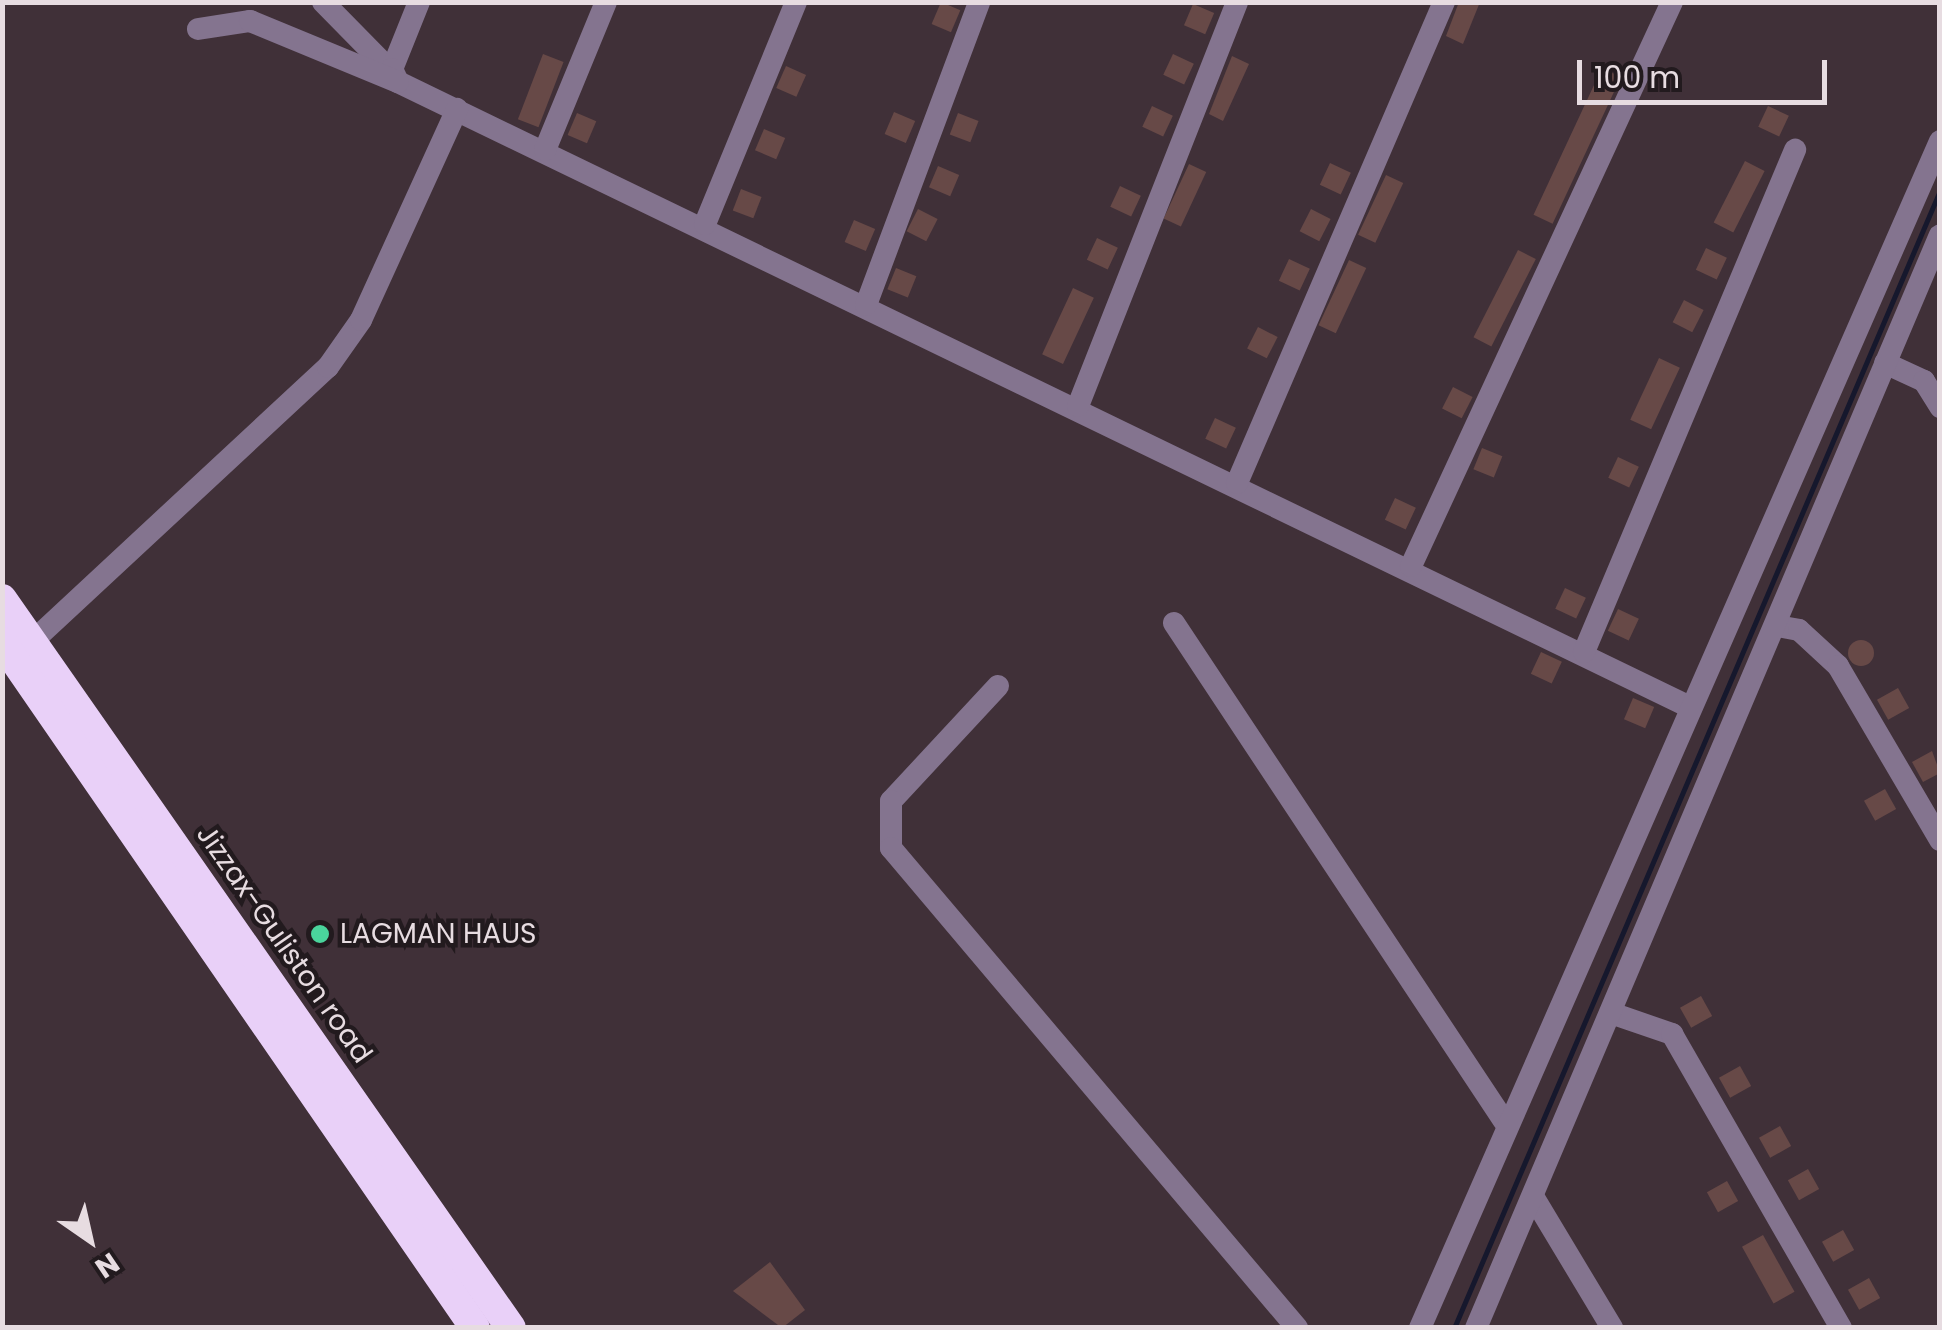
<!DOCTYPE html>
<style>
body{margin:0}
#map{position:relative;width:1942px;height:1330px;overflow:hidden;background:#403038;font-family:Poppins,sans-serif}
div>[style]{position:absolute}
.stream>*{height:5px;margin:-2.5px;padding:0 2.5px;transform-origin:2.5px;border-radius:2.5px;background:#16182d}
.building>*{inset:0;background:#674947;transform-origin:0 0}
.round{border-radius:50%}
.minor>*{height:22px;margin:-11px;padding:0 11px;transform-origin:11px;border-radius:11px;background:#84748f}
.highway>*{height:30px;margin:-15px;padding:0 15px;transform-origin:15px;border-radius:15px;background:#e9d0f8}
.dots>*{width:28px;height:28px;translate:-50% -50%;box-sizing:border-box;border:5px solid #221a1e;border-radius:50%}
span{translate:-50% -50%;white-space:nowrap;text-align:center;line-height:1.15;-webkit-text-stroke:9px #221a1e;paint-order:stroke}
.poi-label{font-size:28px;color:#e7dce1}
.left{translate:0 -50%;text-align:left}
.street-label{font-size:28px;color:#e7dce1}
.frame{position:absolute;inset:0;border:5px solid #e7dce1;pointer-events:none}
.north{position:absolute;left:40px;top:1190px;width:100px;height:100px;-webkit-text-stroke:8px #221a1e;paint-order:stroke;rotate:146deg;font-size:28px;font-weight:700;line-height:40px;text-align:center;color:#e7dce1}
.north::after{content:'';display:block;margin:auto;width:35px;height:45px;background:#e7dce1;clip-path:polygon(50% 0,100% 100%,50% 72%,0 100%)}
.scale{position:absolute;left:1577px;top:60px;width:250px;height:45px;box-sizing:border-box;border:5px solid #e7dce1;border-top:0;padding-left:12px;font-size:30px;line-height:35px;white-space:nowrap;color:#e7dce1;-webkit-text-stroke:8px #221a1e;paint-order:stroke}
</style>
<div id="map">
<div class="stream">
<i style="left:1454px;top:1328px;width:1237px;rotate:-66.87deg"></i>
</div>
<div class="building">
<i style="left:941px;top:2px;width:21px;height:24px;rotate:23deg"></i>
<i style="clip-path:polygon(1459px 2px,1480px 2px,1463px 44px,1446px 36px)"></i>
<i style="left:1193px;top:4px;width:23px;height:23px;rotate:23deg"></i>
<i style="left:543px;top:54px;width:22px;height:70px;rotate:21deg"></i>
<i style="left:1173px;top:54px;width:23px;height:23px;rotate:25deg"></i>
<i style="clip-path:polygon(1232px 56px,1249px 64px,1223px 121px,1209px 114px)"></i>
<i style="left:786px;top:66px;width:22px;height:24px;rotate:24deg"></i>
<i style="left:1602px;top:68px;width:21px;height:162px;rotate:25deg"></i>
<i style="left:1152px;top:106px;width:23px;height:23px;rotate:25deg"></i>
<i style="left:1768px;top:106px;width:23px;height:23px;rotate:25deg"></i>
<i style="left:894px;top:112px;width:23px;height:24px;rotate:23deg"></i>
<i style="left:577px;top:113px;width:21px;height:24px;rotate:23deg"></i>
<i style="left:958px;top:113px;width:22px;height:23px;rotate:21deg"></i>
<i style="left:764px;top:129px;width:23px;height:23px;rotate:23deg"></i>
<i style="left:1745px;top:161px;width:22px;height:69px;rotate:27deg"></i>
<i style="left:1330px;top:163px;width:23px;height:24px;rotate:25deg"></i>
<i style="left:1189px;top:164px;width:19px;height:60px;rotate:25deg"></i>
<i style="left:938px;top:166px;width:23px;height:23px;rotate:23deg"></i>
<i style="left:1386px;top:175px;width:19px;height:66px;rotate:25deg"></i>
<i style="left:1120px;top:186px;width:23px;height:23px;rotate:25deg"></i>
<i style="left:741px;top:189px;width:22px;height:23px;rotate:21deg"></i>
<i style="left:918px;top:209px;width:22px;height:25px;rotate:27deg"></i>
<i style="left:1311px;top:209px;width:22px;height:25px;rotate:27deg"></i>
<i style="left:854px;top:220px;width:23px;height:24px;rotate:23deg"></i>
<i style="left:1097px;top:238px;width:23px;height:24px;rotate:25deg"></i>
<i style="left:1706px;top:248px;width:23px;height:24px;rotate:25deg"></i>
<i style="left:1518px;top:250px;width:20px;height:98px;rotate:27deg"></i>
<i style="left:1289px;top:259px;width:23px;height:24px;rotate:25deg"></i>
<i style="left:1349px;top:260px;width:19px;height:72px;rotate:25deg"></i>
<i style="left:896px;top:268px;width:22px;height:23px;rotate:22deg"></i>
<i style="left:1073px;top:288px;width:23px;height:73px;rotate:25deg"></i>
<i style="left:1684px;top:300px;width:22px;height:25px;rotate:27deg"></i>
<i style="left:1258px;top:327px;width:22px;height:24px;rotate:27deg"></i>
<i style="left:1659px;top:358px;width:23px;height:68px;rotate:25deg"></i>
<i style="left:1453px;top:387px;width:22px;height:24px;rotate:27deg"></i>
<i style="left:1215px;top:418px;width:23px;height:23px;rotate:25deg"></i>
<i style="left:1482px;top:448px;width:22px;height:23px;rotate:22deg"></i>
<i style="left:1618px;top:457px;width:23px;height:23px;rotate:25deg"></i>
<i style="left:1395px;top:498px;width:23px;height:24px;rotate:25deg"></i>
<i style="left:1565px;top:588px;width:23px;height:23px;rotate:25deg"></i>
<i style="left:1618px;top:609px;width:23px;height:24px;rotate:25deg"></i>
<i class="round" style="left:1848px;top:640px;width:26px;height:26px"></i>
<i style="left:1541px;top:652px;width:23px;height:24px;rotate:25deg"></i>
<i style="left:1898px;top:688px;width:23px;height:24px;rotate:61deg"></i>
<i style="left:1633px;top:698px;width:23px;height:23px;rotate:23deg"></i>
<i style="clip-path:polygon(1932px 751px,1940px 773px,1923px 782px,1912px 762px)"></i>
<i style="left:1885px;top:789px;width:23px;height:24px;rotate:61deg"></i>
<i style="left:1701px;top:996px;width:23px;height:24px;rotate:61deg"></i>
<i style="left:1740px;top:1066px;width:23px;height:24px;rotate:61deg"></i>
<i style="left:1780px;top:1126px;width:23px;height:24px;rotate:61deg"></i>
<i style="left:1808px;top:1169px;width:23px;height:23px;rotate:61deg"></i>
<i style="left:1727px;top:1181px;width:23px;height:23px;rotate:61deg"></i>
<i style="left:1843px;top:1230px;width:23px;height:24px;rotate:61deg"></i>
<i style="left:1763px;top:1235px;width:65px;height:24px;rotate:61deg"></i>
<i style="clip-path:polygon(770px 1262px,805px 1310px,782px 1328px,733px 1291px)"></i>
<i style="left:1869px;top:1278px;width:23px;height:24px;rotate:61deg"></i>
</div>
<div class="minor">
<i style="left:323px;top:2px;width:88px;rotate:45.5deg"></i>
<i style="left:419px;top:2px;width:72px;rotate:111.9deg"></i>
<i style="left:392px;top:69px;width:14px;rotate:65deg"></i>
<i style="left:398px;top:82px;width:1435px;rotate:25.82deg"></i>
<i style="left:198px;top:29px;width:53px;rotate:-8.7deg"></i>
<i style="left:250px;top:21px;width:160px;rotate:22.4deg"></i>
<i style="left:545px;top:150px;width:160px;rotate:-67.6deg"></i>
<i style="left:705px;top:224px;width:240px;rotate:-67.7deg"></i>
<i style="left:866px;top:305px;width:323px;rotate:-69.5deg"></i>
<i style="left:1885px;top:363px;width:43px;rotate:24.8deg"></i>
<i style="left:1924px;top:381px;width:31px;rotate:58deg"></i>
<i style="left:1078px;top:406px;width:434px;rotate:-68.5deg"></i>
<i style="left:1237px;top:483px;width:524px;rotate:-66.72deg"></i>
<i style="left:1411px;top:566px;width:621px;rotate:-65.17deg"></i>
<i style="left:1174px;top:623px;width:597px;rotate:56.47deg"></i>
<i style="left:1777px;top:626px;width:22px;rotate:10deg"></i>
<i style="left:1799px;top:630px;width:53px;rotate:42.7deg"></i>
<i style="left:1838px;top:666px;width:202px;rotate:59.6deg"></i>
<i style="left:34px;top:640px;width:401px;rotate:-42.9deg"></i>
<i style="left:328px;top:367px;width:57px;rotate:-54.9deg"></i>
<i style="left:361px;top:320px;width:232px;rotate:-65.5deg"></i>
<i style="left:1584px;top:652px;width:545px;rotate:-67.2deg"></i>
<i style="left:998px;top:686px;width:157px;rotate:132.9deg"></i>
<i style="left:891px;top:801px;width:47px;rotate:90deg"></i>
<i style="left:891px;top:848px;width:629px;rotate:49.77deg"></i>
<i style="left:1611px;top:1013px;width:65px;rotate:19deg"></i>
<i style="left:1672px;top:1034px;width:339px;rotate:60.1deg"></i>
<i style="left:1534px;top:1198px;width:152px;rotate:59deg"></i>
<i style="left:1420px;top:1328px;width:1296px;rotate:-66.34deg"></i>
<i style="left:1476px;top:1328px;width:1187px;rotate:-67deg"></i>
</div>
<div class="highway">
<i style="left:2px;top:599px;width:889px;rotate:55.08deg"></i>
<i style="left:2px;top:642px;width:833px;rotate:55.41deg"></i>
</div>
<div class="dots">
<i style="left:320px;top:934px;background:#4ad49c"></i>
</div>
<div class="poi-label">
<span class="left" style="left:340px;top:934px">LAGMAN HAUS</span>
</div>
<div class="street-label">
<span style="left:284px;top:944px;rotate:55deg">Jizzax-Guliston road</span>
</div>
<div class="frame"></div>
<div class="north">N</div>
<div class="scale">100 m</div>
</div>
